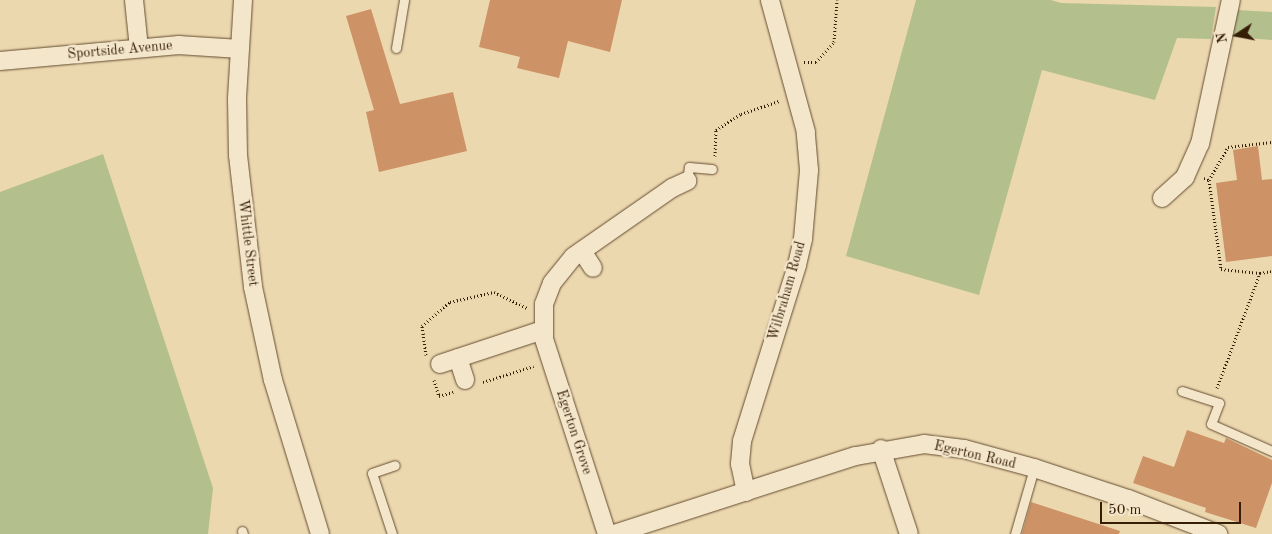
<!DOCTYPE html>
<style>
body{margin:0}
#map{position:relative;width:1272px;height:534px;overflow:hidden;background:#ecd8af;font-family:"Old Standard TT",serif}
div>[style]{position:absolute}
.green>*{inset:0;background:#b3c08e}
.building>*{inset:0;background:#cd9266}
.path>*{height:3px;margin-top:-1.5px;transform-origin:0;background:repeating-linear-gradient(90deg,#361d06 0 1px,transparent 0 3.5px)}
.roads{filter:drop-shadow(0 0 1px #644c30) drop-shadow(0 0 1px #644c30)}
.service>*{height:9px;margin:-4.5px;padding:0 4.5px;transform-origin:4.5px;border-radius:4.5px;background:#f3e6cb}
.minor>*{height:18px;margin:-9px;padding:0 9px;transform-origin:9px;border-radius:9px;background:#f3e6cb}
span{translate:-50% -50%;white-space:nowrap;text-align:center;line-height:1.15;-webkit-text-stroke:4.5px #f3e6cb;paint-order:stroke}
.street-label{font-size:14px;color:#361d06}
.north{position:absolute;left:1212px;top:10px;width:50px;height:50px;-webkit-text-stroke:4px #f3e6cb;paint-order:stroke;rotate:259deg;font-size:14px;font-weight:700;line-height:20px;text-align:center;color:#361d06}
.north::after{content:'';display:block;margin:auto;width:18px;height:22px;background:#361d06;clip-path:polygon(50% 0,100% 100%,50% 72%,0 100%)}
.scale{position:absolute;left:1100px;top:502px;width:141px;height:22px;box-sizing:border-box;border:2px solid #361d06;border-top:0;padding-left:6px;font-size:15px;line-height:18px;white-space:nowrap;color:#361d06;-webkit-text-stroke:4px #f3e6cb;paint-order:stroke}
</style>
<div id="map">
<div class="green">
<i style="clip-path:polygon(916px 0,1051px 0,1061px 3px,1216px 7px,1211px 39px,1177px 38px,1155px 100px,1042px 70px,979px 295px,846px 256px)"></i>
<i style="clip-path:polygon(1237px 10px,1272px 12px,1272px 40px,1232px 37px)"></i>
<i style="clip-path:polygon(103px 154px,213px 488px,208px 534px,0 534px,0 192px)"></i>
</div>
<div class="building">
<i style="clip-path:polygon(490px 0,622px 0,610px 52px,568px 41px,559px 78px,517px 68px,520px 57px,479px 47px)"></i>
<i style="clip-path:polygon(371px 9px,400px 104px,453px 92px,467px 151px,379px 172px,366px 112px,374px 110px,346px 16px)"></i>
<i style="clip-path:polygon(1258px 146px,1262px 180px,1272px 179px,1272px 256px,1226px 262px,1216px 183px,1237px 180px,1233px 150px)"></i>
<i style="clip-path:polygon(1187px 430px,1224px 443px,1226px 438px,1272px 460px,1272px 483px,1256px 528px,1205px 512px,1206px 508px,1133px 483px,1143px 456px,1174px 467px)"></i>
<i style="clip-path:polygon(1031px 502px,1120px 531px,1119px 534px,1022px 534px)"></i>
</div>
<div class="path">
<i style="left:804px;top:62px;width:12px"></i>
<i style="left:816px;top:62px;width:27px;rotate:-48deg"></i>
<i style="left:834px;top:42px;width:42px;rotate:-85.9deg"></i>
<i style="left:715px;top:156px;width:26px;rotate:-88deg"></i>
<i style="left:716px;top:130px;width:30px;rotate:-33deg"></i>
<i style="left:741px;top:114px;width:40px;rotate:-18.9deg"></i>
<i style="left:1204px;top:178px;width:5px;rotate:22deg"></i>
<i style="left:1209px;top:180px;width:90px;rotate:82.3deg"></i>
<i style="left:1221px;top:269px;width:39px;rotate:6deg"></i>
<i style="left:1209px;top:180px;width:38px;rotate:-60deg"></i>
<i style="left:1228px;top:147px;width:44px;rotate:-6.5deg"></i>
<i style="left:426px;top:355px;width:29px;rotate:-98deg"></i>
<i style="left:422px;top:326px;width:37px;rotate:-41deg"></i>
<i style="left:450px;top:302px;width:45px;rotate:-12.8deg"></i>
<i style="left:494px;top:292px;width:37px;rotate:26deg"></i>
<i style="left:434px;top:380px;width:17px;rotate:73deg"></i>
<i style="left:439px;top:396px;width:15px;rotate:-16deg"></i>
<i style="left:483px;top:382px;width:53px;rotate:-17.4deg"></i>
<i style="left:1217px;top:388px;width:123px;rotate:-69.5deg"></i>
<i style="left:1260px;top:273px;width:12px;rotate:-9deg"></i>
</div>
<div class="roads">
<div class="service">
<i style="left:396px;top:48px;width:49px;rotate:-80.5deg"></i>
<i style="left:687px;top:181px;width:14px;rotate:-82deg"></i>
<i style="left:689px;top:167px;width:23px;rotate:5deg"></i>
<i style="left:1182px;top:391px;width:39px;rotate:18deg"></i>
<i style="left:1219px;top:403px;width:22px;rotate:111deg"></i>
<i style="left:1211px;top:424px;width:67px;rotate:23.9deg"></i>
<i style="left:242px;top:531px;width:3px;rotate:72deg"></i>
<i style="left:392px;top:534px;width:64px;rotate:-108.2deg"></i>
<i style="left:372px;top:473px;width:24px;rotate:-19deg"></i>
<i style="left:1015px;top:534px;width:69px;rotate:-73.9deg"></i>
</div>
<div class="minor">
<i style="left:134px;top:0;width:48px;rotate:84.1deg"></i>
<i style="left:243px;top:0;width:99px;rotate:93.5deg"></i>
<i style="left:237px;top:99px;width:56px;rotate:89deg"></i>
<i style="left:238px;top:155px;width:133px;rotate:83.5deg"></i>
<i style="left:253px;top:287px;width:95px;rotate:77.9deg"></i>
<i style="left:273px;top:380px;width:161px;rotate:73deg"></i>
<i style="left:0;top:61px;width:180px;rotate:-5.1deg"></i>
<i style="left:179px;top:45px;width:60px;rotate:3.8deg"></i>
<i style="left:1162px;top:198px;width:31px;rotate:-42deg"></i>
<i style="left:1185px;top:177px;width:36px;rotate:-66deg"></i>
<i style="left:1200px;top:144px;width:147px;rotate:-77.9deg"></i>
<i style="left:582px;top:251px;width:20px;rotate:57deg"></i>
<i style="left:458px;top:358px;width:23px;rotate:72deg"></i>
<i style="left:440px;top:364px;width:108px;rotate:-18.3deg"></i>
<i style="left:881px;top:449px;width:89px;rotate:71.8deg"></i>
<i style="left:746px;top:492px;width:29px;rotate:-102deg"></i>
<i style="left:740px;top:464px;width:23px;rotate:-85deg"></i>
<i style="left:742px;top:441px;width:184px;rotate:-72.6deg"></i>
<i style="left:797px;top:265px;width:27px;rotate:-77deg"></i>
<i style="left:803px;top:239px;width:69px;rotate:-85deg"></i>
<i style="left:809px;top:170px;width:38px;rotate:-95deg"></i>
<i style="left:806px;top:132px;width:137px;rotate:-105.3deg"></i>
<i style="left:607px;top:534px;width:205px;rotate:-107.9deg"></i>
<i style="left:544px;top:339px;width:35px;rotate:-90deg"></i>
<i style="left:544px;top:304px;width:22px;rotate:-69deg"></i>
<i style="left:552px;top:283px;width:33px;rotate:-51deg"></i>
<i style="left:573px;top:257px;width:121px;rotate:-34.9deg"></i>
<i style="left:672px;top:188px;width:17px;rotate:-25deg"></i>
<i style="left:614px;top:534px;width:254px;rotate:-17.9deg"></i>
<i style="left:856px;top:456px;width:69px;rotate:-10deg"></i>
<i style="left:924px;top:444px;width:40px;rotate:7.1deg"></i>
<i style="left:964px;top:449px;width:73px;rotate:15.2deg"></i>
<i style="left:1034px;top:468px;width:99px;rotate:18.3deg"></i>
<i style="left:1128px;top:499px;width:97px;rotate:21.3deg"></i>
</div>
</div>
<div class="street-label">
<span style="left:120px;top:50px;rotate:-5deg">Sportside Avenue</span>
<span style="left:248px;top:243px;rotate:83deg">Whittle Street</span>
<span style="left:787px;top:291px;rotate:-74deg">Wilbraham Road</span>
<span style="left:574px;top:432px;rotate:72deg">Egerton Grove</span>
<span style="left:975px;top:455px;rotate:13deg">Egerton Road</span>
</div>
<div class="north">N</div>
<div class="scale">50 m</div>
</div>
